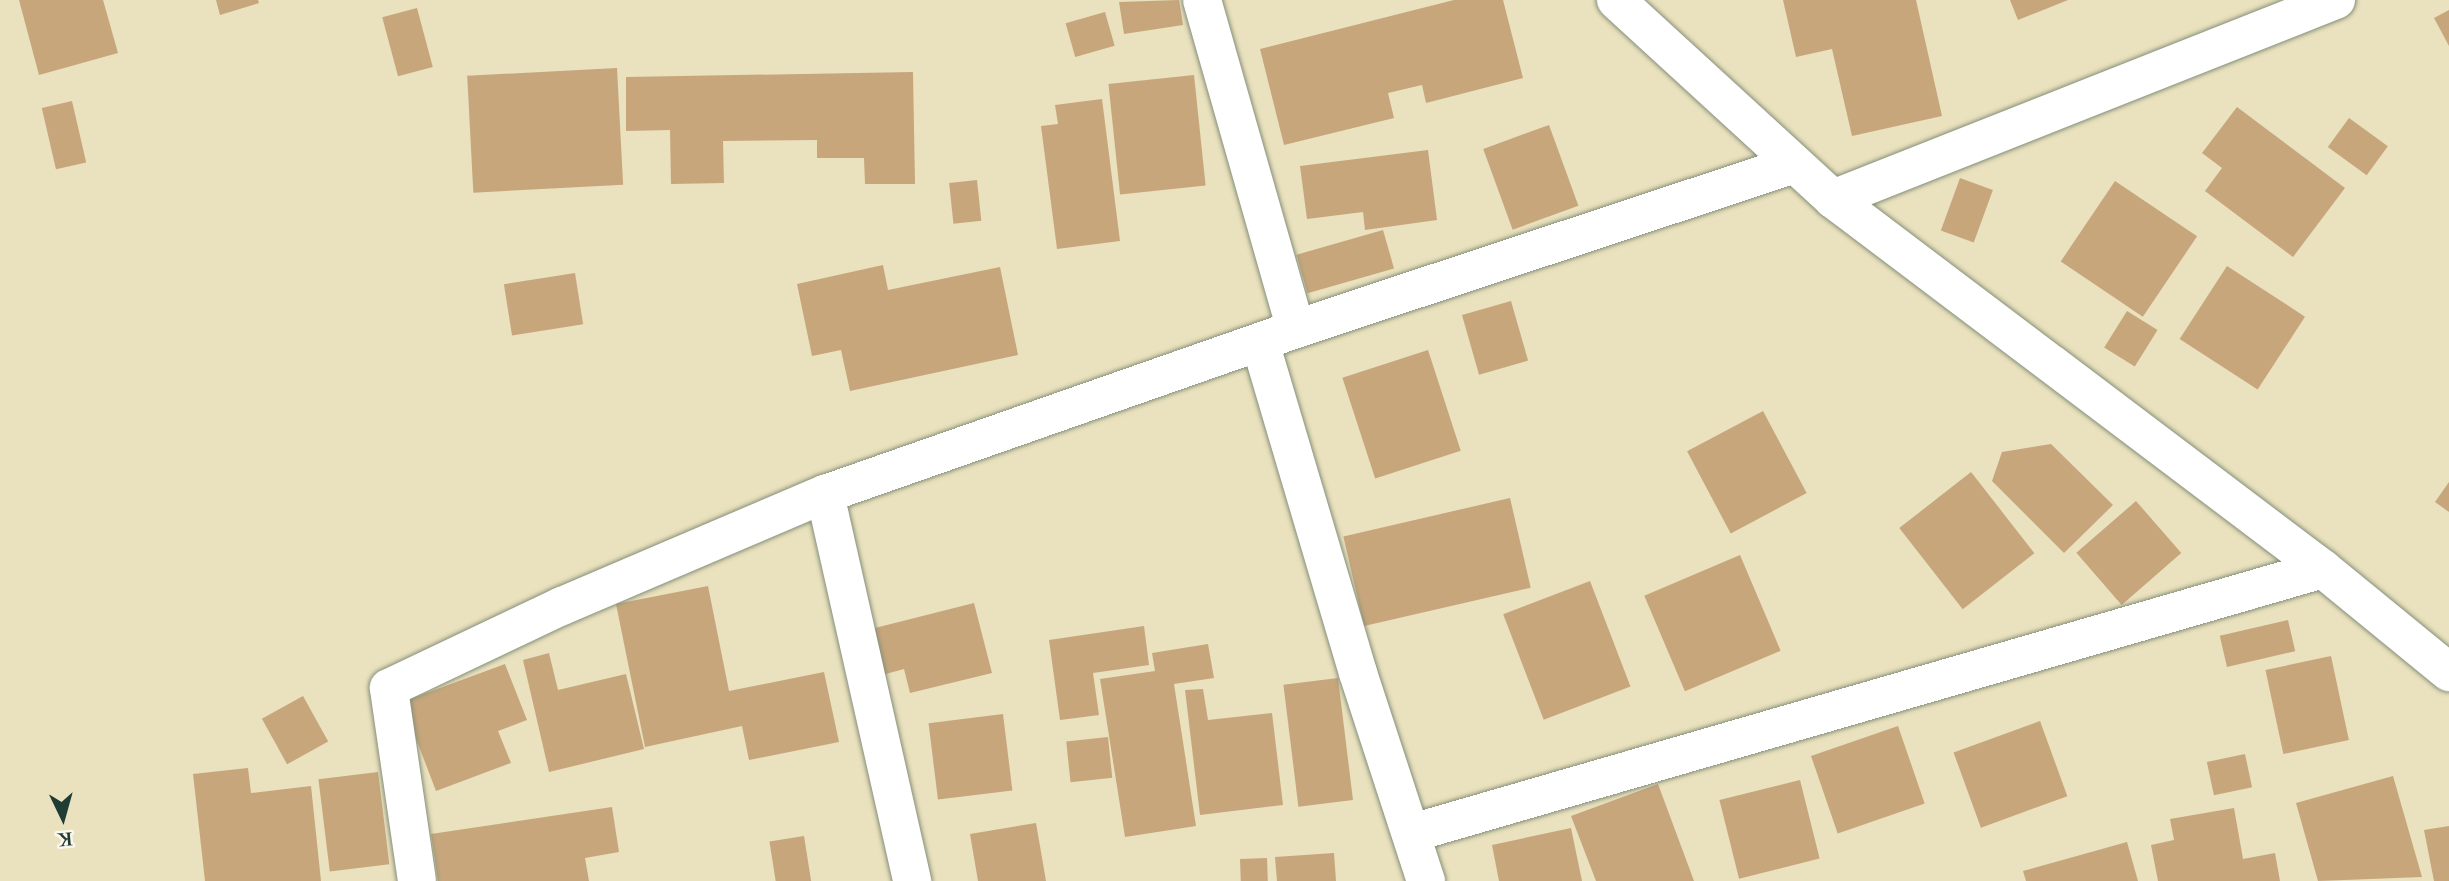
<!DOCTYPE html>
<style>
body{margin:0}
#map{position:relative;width:2449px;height:881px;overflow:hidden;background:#eae1be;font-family:Cardo,serif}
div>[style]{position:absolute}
.building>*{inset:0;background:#c7a67c;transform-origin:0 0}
.roads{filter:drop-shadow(0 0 2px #848f79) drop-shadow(0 0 2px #848f79)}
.street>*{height:38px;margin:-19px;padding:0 19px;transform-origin:19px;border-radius:19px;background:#fff}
span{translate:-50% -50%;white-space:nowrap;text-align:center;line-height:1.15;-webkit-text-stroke:5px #fbf7ec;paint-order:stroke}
.north{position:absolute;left:28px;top:783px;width:70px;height:70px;-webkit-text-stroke:5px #fbf7ec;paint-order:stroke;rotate:175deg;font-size:19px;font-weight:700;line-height:28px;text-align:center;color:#1f3d34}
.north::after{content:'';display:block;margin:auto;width:24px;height:32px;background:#1f3d34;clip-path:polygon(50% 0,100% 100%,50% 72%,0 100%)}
</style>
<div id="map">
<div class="building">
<i style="clip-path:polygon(19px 0,103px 0,118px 53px,39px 75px)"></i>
<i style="clip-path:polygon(216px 0,258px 0,259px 3px,220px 15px)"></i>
<i style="clip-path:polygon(1179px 0,1183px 25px,1124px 34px,1119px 2px)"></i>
<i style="clip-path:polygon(1454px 0,1503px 0,1523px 78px,1426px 103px,1422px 85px,1388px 93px,1394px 118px,1284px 145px,1260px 49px)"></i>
<i style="clip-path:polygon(1783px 0,1916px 0,1942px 116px,1852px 136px,1832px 49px,1796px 57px)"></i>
<i style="clip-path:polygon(2010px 0,2068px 0,2018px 20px)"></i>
<i style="left:417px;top:8px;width:61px;height:36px;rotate:75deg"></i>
<i style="clip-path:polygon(2449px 10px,2449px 46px,2434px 18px)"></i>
<i style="left:1105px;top:12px;width:35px;height:41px;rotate:74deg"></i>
<i style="left:617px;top:68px;width:117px;height:150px;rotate:87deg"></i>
<i style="clip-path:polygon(913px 72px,915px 184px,865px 184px,864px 158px,817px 158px,817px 140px,723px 141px,724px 183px,671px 184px,670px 130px,626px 131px,626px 77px)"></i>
<i style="left:1194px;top:75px;width:111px;height:86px;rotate:84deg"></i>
<i style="clip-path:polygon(1102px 99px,1120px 241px,1057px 249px,1041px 126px,1058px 124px,1055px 105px)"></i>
<i style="left:72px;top:101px;width:63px;height:31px;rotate:77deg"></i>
<i style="clip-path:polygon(2237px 107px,2345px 188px,2293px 257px,2205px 191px,2222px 168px,2202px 153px)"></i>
<i style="left:2349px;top:118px;width:48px;height:36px;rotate:36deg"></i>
<i style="left:1549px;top:125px;width:86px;height:70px;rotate:70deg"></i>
<i style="clip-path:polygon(1428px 150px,1437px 220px,1365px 230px,1363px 212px,1307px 219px,1300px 166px)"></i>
<i style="left:1960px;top:178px;width:35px;height:56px;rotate:20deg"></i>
<i style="left:977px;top:180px;width:41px;height:28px;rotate:84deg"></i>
<i style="left:2115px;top:181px;width:99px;height:97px;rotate:34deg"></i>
<i style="left:1383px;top:230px;width:40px;height:90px;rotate:74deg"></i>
<i style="clip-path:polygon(883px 265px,888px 290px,1000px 267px,1018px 355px,850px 391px,841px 350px,812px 356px,797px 284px)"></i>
<i style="left:2227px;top:266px;width:93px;height:87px;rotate:33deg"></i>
<i style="left:575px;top:273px;width:52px;height:72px;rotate:81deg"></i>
<i style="left:1511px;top:301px;width:62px;height:51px;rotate:74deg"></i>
<i style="left:2127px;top:311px;width:36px;height:43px;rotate:32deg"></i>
<i style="left:1428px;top:350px;width:106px;height:90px;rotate:72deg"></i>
<i style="left:1763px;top:411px;width:93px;height:86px;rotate:62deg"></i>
<i style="clip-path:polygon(2051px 444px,2113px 505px,2064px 553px,1992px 481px,2002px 452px)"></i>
<i style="left:1971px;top:472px;width:103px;height:91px;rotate:52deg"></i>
<i style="clip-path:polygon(2449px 482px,2449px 512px,2435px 502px)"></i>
<i style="left:1510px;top:498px;width:92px;height:171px;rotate:77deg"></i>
<i style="left:2136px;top:501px;width:69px;height:79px;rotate:49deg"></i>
<i style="left:1740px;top:555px;width:104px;height:104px;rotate:67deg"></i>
<i style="left:1590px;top:581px;width:113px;height:93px;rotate:69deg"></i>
<i style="clip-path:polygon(708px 586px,729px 691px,824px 672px,839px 742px,749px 760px,742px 726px,645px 747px,616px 604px)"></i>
<i style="clip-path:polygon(974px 603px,992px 673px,910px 693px,904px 669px,882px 675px,871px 629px)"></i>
<i style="left:2288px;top:620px;width:32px;height:70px;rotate:77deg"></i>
<i style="clip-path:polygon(1144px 626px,1149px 665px,1093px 673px,1099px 715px,1060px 720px,1049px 640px)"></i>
<i style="clip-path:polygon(1208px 644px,1214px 678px,1174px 684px,1196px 826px,1125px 837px,1100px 679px,1155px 671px,1152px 653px)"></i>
<i style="clip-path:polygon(549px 653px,558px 690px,626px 674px,644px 749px,549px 772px,523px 660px)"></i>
<i style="left:2331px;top:656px;width:86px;height:67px;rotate:78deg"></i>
<i style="clip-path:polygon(505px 664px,527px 720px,498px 731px,511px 763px,436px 791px,402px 702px)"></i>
<i style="left:1338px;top:678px;width:123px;height:55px;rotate:83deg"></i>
<i style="clip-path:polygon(1203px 689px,1208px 720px,1272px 713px,1283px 805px,1200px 815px,1185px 690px)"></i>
<i style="left:303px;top:696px;width:52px;height:47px;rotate:61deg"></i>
<i style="left:1003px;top:714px;width:77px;height:75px;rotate:83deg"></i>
<i style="left:2040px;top:721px;width:80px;height:92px;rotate:70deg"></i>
<i style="left:1898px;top:726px;width:82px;height:92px;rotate:71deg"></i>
<i style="left:1108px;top:737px;width:41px;height:42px;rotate:84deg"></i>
<i style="left:2245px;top:754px;width:34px;height:39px;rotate:78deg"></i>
<i style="clip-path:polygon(248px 768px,251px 793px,311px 786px,321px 881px,205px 881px,193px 774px)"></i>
<i style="left:378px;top:772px;width:93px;height:60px;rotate:83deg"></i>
<i style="clip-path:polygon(2393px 776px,2422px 877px,2318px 881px,2296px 803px)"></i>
<i style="left:1800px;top:780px;width:81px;height:83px;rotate:76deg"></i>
<i style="clip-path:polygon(1658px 784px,1694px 881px,1596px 881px,1571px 816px)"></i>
<i style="clip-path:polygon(612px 807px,619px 852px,585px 858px,589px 881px,438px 881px,431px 834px)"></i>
<i style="clip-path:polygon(2234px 808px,2243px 859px,2275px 853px,2280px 881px,2158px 881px,2151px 845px,2174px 840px,2170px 819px)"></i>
<i style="clip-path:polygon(1036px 823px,1046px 881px,978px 881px,970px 834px)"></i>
<i style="clip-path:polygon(2449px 826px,2449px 881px,2434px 881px,2424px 830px)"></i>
<i style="clip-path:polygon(1571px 828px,1582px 881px,1499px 881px,1492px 845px)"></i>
<i style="left:804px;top:836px;width:46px;height:35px;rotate:81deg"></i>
<i style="clip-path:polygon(2127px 842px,2138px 881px,2026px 881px,2023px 871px)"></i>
<i style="clip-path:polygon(1334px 853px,1336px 881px,1277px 881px,1275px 857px)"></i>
<i style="left:1267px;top:858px;width:23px;height:27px;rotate:88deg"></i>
</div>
<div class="roads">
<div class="street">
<i style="left:1202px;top:0;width:342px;rotate:74.1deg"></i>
<i style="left:1616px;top:0;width:294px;rotate:42.5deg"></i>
<i style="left:1833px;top:199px;width:614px;rotate:37.06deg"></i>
<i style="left:2323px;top:569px;width:163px;rotate:39.3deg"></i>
<i style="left:1833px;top:199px;width:541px;rotate:-21.59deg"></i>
<i style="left:1260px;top:342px;width:345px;rotate:73.5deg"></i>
<i style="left:1358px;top:673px;width:219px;rotate:71.9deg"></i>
<i style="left:825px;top:494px;width:397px;rotate:77.3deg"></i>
<i style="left:1412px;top:833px;width:948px;rotate:-16.16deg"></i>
<i style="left:417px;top:881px;width:195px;rotate:-98.3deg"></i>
<i style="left:389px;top:688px;width:191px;rotate:-25.4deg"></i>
<i style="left:562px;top:606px;width:286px;rotate:-23.1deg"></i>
<i style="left:825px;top:494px;width:499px;rotate:-19.3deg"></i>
<i style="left:1296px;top:329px;width:522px;rotate:-18.3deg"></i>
</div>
</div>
<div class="north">K</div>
</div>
